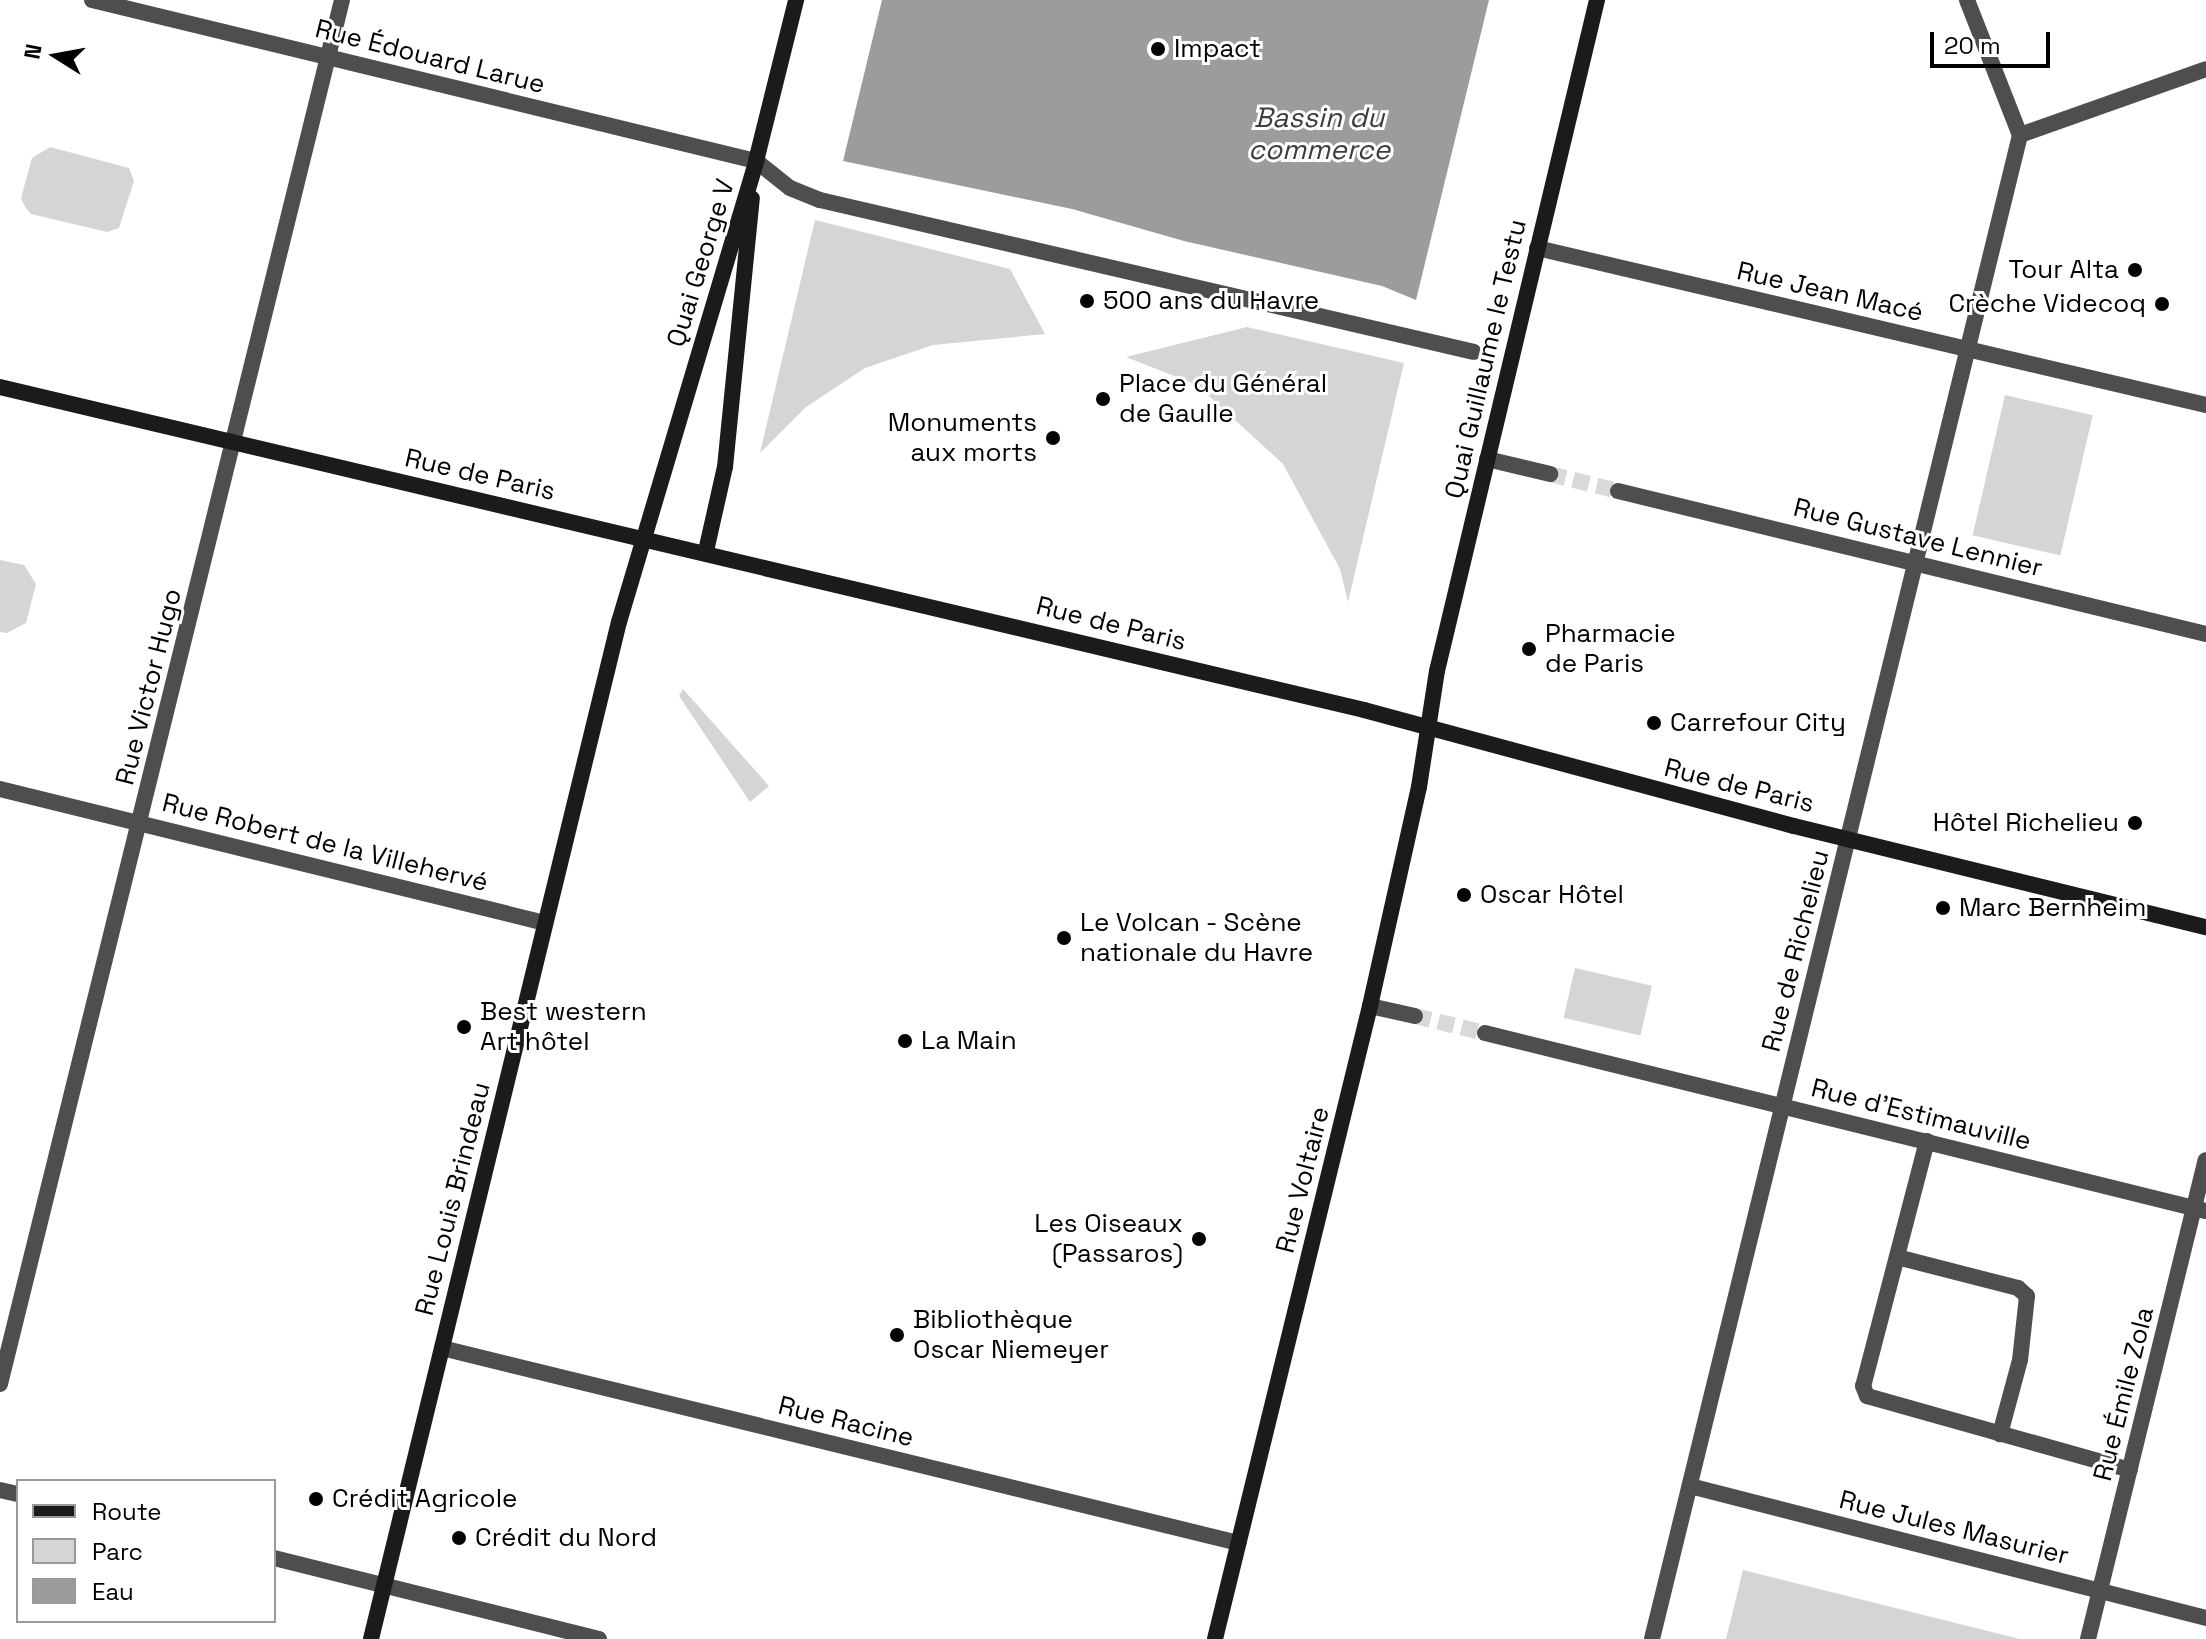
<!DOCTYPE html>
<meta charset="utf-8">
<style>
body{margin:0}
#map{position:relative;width:2206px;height:1639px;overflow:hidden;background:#fff;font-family:"Space Grotesk",sans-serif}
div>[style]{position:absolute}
.green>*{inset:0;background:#d5d5d5;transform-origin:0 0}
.water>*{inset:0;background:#9c9c9c}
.street-tunnel>*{height:16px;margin-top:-8px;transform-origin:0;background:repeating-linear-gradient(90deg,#d9d9d9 0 16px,transparent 0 24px)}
.lane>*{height:16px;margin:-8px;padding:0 8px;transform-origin:8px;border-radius:8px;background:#4e4e4e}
.street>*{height:16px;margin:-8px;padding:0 8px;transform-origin:8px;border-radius:8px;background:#4e4e4e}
.secondary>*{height:16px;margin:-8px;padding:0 8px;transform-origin:8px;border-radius:8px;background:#1b1b1b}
.dots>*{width:22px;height:22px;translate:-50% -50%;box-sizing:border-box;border:4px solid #fff;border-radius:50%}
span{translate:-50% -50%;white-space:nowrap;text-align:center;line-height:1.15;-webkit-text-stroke:6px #fff;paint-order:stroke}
.poi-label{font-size:26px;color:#000}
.left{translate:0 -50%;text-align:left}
.right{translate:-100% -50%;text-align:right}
.street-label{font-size:26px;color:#000}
.water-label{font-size:28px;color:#3d3d3d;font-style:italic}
.legend{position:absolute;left:16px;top:1479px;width:260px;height:144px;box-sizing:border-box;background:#fff;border:2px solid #999;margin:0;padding:10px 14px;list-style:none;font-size:24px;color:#000}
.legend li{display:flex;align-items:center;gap:16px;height:40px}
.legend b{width:40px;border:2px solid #999}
.north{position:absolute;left:16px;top:16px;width:80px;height:80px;-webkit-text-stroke:6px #fff;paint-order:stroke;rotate:281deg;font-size:22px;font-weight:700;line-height:32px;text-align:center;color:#000}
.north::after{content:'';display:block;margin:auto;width:28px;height:36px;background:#000;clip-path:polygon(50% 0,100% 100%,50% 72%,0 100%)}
.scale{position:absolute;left:1930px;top:32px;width:120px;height:36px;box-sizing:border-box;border:4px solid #000;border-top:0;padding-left:10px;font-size:24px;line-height:28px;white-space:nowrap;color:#000;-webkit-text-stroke:6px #fff;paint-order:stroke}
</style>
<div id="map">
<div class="green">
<i style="clip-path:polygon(50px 147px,129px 168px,134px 181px,119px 228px,107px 232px,31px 214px,25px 207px,21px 198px,32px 158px)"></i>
<i style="clip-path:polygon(815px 220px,1010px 269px,1045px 334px,933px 345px,865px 368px,806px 407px,760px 453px)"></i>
<i style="clip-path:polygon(1247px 327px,1404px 363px,1348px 602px,1340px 569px,1283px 464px,1197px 385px,1126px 357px)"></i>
<i style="left:2005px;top:395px;width:90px;height:144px;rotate:13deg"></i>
<i style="clip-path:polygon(0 560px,24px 565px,36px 584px,26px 623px,7px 633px,0 632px)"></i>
<i style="clip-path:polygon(683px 689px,769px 786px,750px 802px,679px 696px)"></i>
<i style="left:1575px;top:968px;width:79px;height:51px;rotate:13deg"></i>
<i style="clip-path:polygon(1743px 1570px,2020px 1639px,1726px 1639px)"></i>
</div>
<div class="water">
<i style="clip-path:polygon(882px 0,1489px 0,1416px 300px,1382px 286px,1184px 241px,1072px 209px,843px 161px)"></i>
</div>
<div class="street-tunnel">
<i style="left:1550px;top:474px;width:70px;rotate:14deg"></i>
<i style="left:1415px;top:1016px;width:72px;rotate:13.7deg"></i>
</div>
<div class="lane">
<i style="left:1927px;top:1141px;width:253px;rotate:104.6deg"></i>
<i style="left:1863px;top:1386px;width:11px;rotate:68deg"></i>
<i style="left:1867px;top:1396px;width:273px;rotate:15.7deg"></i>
<i style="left:1897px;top:1257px;width:125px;rotate:14.4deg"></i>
<i style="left:2018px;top:1288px;width:12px;rotate:42deg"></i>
<i style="left:2027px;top:1296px;width:64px;rotate:96.2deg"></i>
<i style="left:2020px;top:1360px;width:77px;rotate:105.1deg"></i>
</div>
<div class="street">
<i style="left:92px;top:0;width:683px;rotate:13.63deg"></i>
<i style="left:756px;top:161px;width:43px;rotate:38.5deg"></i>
<i style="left:790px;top:188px;width:32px;rotate:22deg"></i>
<i style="left:820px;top:200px;width:671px;rotate:13.08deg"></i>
<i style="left:1967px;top:0;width:145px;rotate:68.6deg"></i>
<i style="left:2020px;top:135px;width:197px;rotate:-19.5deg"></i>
<i style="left:1537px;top:248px;width:687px;rotate:13.21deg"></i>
<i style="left:1487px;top:459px;width:65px;rotate:13.4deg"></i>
<i style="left:1618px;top:491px;width:605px;rotate:13.67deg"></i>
<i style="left:0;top:789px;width:561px;rotate:13.81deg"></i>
<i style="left:1370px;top:1006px;width:46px;rotate:12.5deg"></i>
<i style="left:1485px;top:1033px;width:743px;rotate:13.87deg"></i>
<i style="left:442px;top:1348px;width:820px;rotate:13.76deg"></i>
<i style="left:0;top:1384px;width:1426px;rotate:-76.12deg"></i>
<i style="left:1690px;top:1486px;width:533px;rotate:14.35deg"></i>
<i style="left:0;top:1490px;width:18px;rotate:13deg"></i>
<i style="left:274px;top:1558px;width:335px;rotate:14deg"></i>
<i style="left:1652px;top:1639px;width:1548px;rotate:-76.25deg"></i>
<i style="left:2088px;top:1639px;width:493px;rotate:-76.2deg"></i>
</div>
<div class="secondary">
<i style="left:0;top:387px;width:1402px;rotate:13.32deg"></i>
<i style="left:1364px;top:710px;width:445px;rotate:15.1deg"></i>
<i style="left:1794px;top:826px;width:424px;rotate:13.8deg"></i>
<i style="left:706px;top:551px;width:86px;rotate:-77.3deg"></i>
<i style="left:725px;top:467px;width:270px;rotate:-84.3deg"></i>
<i style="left:371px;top:1639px;width:1047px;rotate:-76.3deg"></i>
<i style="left:619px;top:622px;width:481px;rotate:-73.4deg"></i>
<i style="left:756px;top:161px;width:166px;rotate:-76deg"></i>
<i style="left:1215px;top:1639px;width:652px;rotate:-76.24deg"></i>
<i style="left:1370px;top:1006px;width:224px;rotate:-77.4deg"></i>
<i style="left:1419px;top:787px;width:117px;rotate:-81.2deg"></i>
<i style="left:1437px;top:671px;width:690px;rotate:-76.59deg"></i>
</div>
<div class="dots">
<i style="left:1158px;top:49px;background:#000"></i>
<i style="left:2135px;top:270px;background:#000"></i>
<i style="left:1087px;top:301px;background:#000"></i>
<i style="left:2162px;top:304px;background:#000"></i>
<i style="left:1103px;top:399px;background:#000"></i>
<i style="left:1053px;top:438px;background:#000"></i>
<i style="left:1529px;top:649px;background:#000"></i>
<i style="left:1654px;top:723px;background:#000"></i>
<i style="left:2135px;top:823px;background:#000"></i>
<i style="left:1464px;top:895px;background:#000"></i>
<i style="left:1943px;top:908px;background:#000"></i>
<i style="left:1064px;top:938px;background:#000"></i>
<i style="left:464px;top:1027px;background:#000"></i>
<i style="left:905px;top:1041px;background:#000"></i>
<i style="left:1199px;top:1239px;background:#000"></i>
<i style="left:897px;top:1335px;background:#000"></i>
<i style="left:316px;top:1499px;background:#000"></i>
<i style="left:459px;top:1538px;background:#000"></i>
</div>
<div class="poi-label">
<span class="left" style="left:1174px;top:49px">Impact</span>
<span class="right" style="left:2119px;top:270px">Tour Alta</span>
<span class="left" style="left:1103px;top:301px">500 ans du Havre</span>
<span class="right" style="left:2146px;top:304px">Crèche Videcoq</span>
<span class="left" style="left:1119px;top:399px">Place du Général<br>de Gaulle</span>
<span class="right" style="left:1037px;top:438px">Monuments<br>aux morts</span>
<span class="left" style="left:1545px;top:649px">Pharmacie<br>de Paris</span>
<span class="left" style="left:1670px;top:723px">Carrefour City</span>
<span class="right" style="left:2119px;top:823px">Hôtel Richelieu</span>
<span class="left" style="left:1480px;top:895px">Oscar Hôtel</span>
<span class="left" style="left:1959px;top:908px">Marc Bernheim</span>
<span class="left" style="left:1080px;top:938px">Le Volcan - Scène<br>nationale du Havre</span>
<span class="left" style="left:480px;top:1027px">Best western<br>Art hôtel</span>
<span class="left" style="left:921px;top:1041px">La Main</span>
<span class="right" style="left:1183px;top:1239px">Les Oiseaux<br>(Passaros)</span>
<span class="left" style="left:913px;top:1335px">Bibliothèque<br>Oscar Niemeyer</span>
<span class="left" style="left:332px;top:1499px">Crédit Agricole</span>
<span class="left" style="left:475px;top:1538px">Crédit du Nord</span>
</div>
<div class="street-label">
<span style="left:430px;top:57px;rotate:14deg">Rue Édouard Larue</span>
<span style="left:701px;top:263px;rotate:-73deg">Quai George V</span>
<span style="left:1830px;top:292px;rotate:13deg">Rue Jean Macé</span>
<span style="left:1486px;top:359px;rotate:-77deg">Quai Guillaume le Testu</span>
<span style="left:480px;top:475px;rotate:13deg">Rue de Paris</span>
<span style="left:1918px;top:538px;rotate:14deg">Rue Gustave Lennier</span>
<span style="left:1111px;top:624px;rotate:14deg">Rue de Paris</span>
<span style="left:149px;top:687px;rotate:-76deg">Rue Victor Hugo</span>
<span style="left:1739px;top:786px;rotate:14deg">Rue de Paris</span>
<span style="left:325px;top:843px;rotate:14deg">Rue Robert de la Villehervé</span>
<span style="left:1796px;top:951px;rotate:-76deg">Rue de Richelieu</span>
<span style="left:1921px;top:1115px;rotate:14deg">Rue d'Estimauville</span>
<span style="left:1303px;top:1180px;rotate:-76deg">Rue Voltaire</span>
<span style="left:453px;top:1199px;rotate:-76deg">Rue Louis Brindeau</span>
<span style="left:2124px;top:1394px;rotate:-76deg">Rue Émile Zola</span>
<span style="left:846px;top:1422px;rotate:14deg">Rue Racine</span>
<span style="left:1954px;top:1528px;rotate:14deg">Rue Jules Masurier</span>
</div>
<div class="water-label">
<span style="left:1319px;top:133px">Bassin du<br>commerce</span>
</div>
<ul class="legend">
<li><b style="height:10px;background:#1b1b1b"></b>Route</li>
<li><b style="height:22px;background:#d5d5d5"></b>Parc</li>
<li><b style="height:22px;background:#9c9c9c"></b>Eau</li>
</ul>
<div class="north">N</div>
<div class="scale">20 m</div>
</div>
